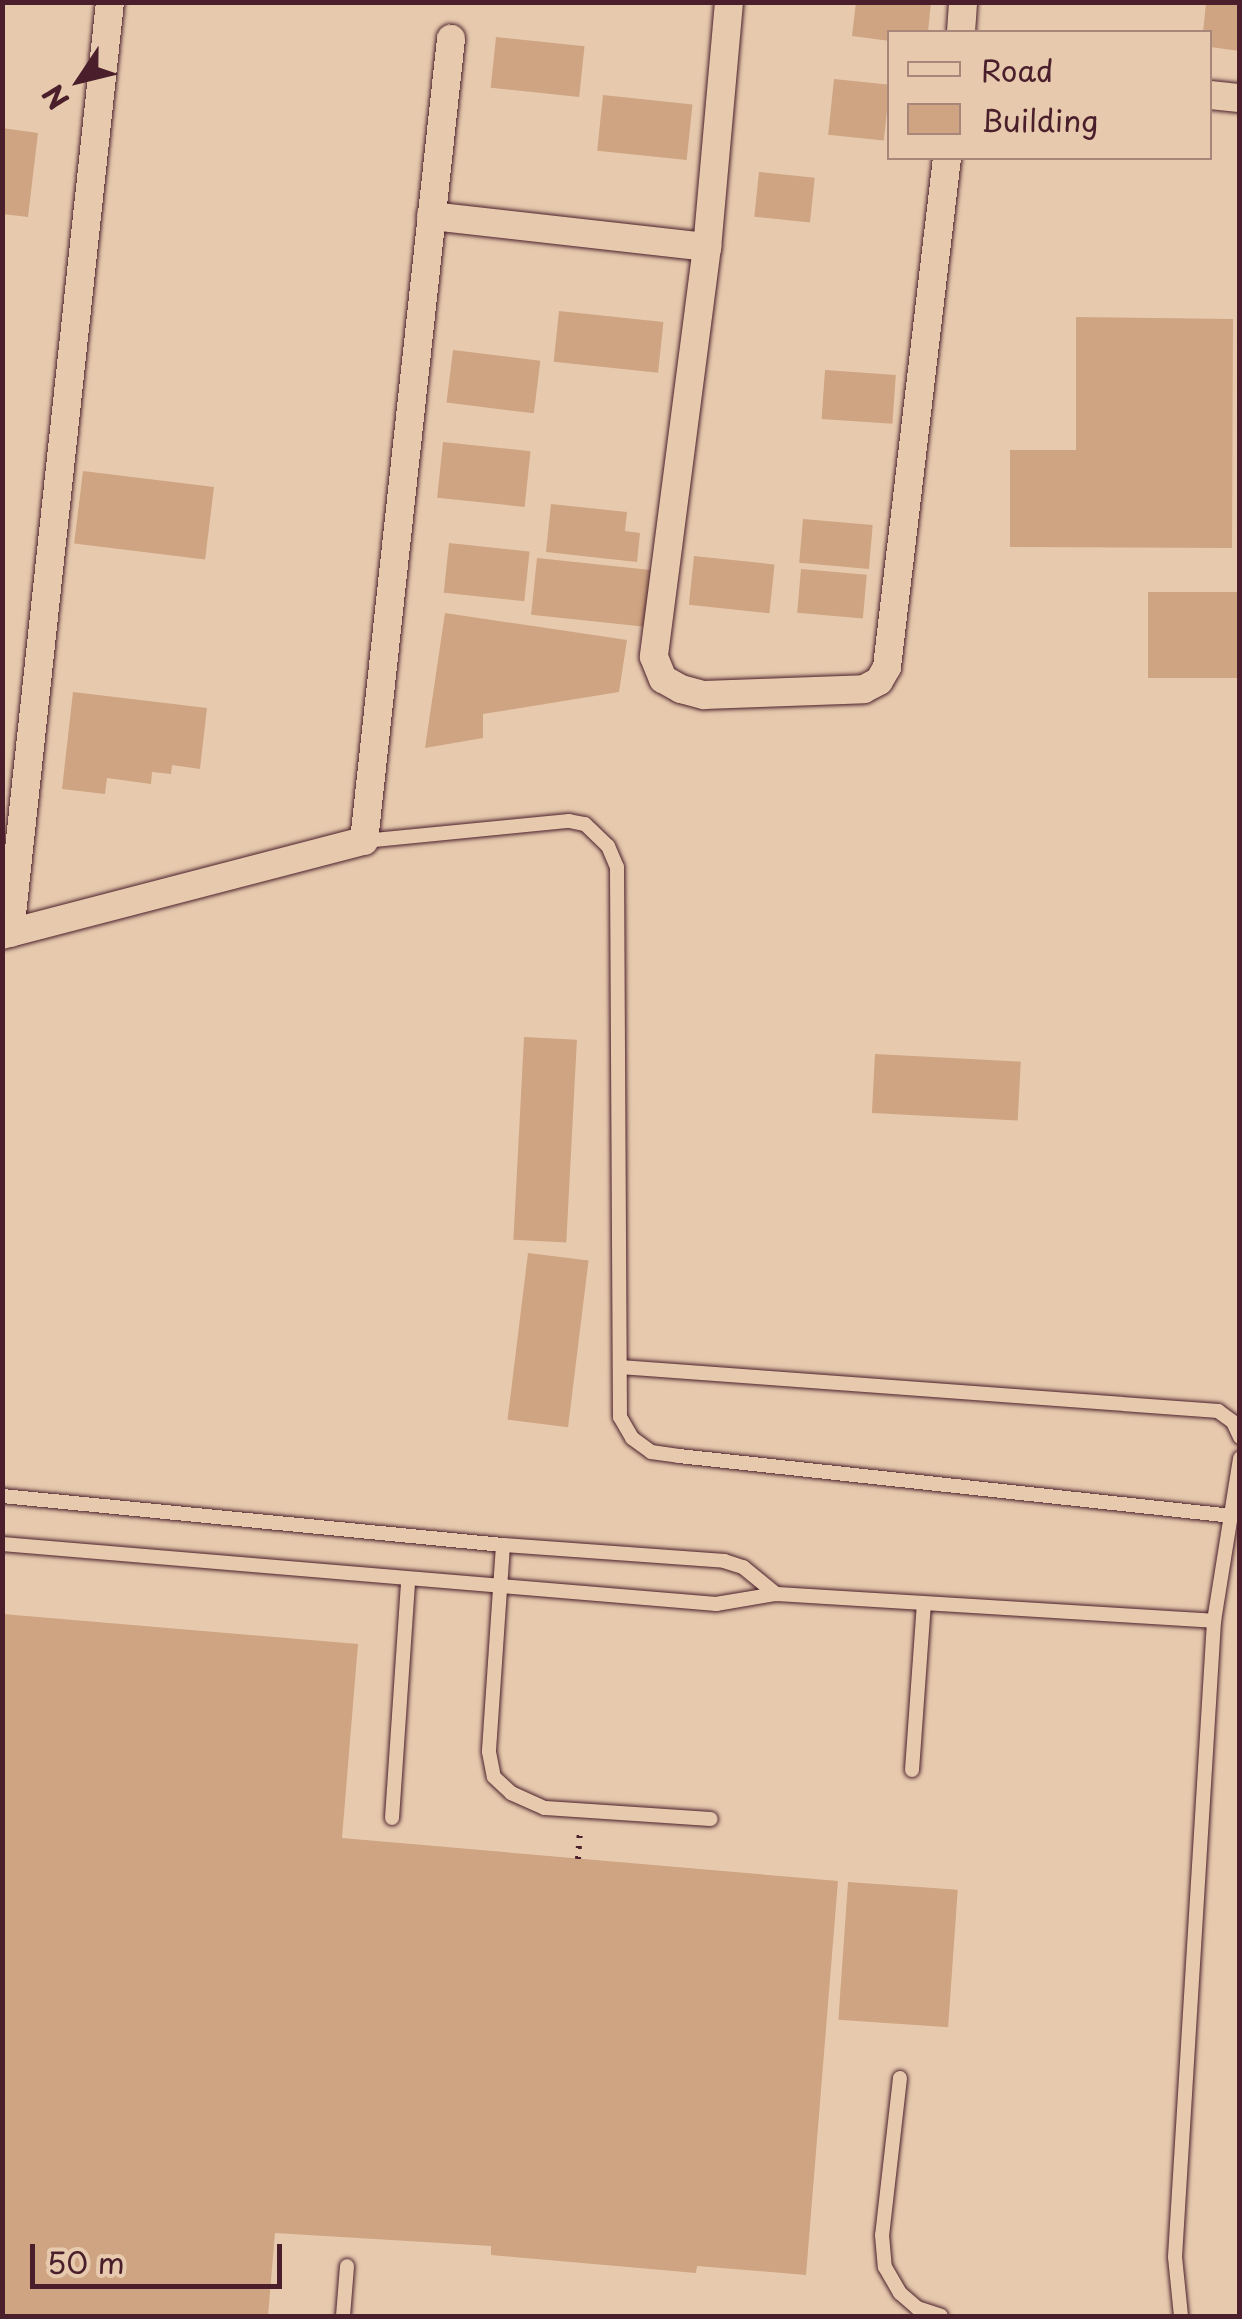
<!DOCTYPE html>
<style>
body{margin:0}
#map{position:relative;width:1242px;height:2319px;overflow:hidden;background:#e7caae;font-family:"Playpen Sans",sans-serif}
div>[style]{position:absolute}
.building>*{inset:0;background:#cea482;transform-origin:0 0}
.path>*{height:6px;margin-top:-3px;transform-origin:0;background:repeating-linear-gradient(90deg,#4a1f2b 0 2.5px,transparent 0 10.5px)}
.roads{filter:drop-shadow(0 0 2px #4a1f2b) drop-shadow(0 0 2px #4a1f2b)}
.lane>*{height:14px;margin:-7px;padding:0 7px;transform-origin:7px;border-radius:7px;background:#e7caae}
.street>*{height:28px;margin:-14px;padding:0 14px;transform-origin:14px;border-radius:14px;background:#e7caae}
span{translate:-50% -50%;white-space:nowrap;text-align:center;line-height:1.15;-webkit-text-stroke:8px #e7caae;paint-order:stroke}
.frame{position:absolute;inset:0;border:5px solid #4a1f2b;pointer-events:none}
.legend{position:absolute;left:887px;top:30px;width:325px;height:130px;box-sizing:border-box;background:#e7caae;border:2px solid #a8867a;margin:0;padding:12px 18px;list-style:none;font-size:30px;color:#4a1f2b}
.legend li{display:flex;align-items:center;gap:20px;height:50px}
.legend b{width:50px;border:2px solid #a8867a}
.north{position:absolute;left:30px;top:30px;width:100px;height:100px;-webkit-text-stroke:8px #e7caae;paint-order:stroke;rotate:235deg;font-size:28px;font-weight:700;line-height:40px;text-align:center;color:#4a1f2b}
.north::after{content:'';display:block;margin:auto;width:35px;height:45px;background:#4a1f2b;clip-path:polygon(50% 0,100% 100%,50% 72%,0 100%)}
.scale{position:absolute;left:30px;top:2244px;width:252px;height:45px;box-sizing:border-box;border:5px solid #4a1f2b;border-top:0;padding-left:12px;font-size:30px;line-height:35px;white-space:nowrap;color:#4a1f2b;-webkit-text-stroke:8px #e7caae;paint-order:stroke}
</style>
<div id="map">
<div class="building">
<i style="clip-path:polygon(856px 2px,931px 2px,928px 32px,890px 32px,890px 41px,852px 36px)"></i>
<i style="clip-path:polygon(1206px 3px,1240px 3px,1240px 51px,1210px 47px,1210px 32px,1203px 32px)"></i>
<i style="left:496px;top:37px;width:89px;height:51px;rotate:6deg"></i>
<i style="left:834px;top:79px;width:56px;height:56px;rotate:6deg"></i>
<i style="left:603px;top:95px;width:90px;height:56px;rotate:6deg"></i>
<i style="clip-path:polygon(2px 128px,38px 133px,28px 217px,2px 214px)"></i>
<i style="left:759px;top:172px;width:56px;height:45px;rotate:6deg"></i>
<i style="left:559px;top:311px;width:105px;height:51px;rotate:6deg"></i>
<i style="clip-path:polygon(1076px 317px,1233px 319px,1232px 548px,1010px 547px,1010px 450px,1076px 450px)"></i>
<i style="left:453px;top:350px;width:88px;height:53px;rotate:7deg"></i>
<i style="left:825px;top:370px;width:71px;height:49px;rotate:4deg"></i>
<i style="left:443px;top:442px;width:88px;height:56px;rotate:6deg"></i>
<i style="left:83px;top:471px;width:132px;height:73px;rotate:7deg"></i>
<i style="clip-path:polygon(551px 504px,627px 512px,625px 531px,640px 533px,637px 562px,546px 552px)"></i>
<i style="left:803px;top:519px;width:70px;height:44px;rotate:5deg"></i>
<i style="left:449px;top:543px;width:81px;height:50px;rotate:6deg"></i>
<i style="left:694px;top:556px;width:81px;height:49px;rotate:6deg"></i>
<i style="left:537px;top:558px;width:119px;height:57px;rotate:6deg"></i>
<i style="left:801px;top:569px;width:66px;height:44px;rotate:5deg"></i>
<i style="left:1240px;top:592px;width:86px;height:92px;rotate:90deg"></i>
<i style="clip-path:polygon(445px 613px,627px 640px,619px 692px,483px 714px,483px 738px,425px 748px)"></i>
<i style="clip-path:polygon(73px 692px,207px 708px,200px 769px,172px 765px,171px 774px,152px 772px,151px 784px,107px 778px,105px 794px,62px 789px)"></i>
<i style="left:524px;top:1037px;width:53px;height:203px;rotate:3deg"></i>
<i style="left:875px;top:1054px;width:146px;height:59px;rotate:3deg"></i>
<i style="left:528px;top:1253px;width:61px;height:168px;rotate:7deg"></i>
<i style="clip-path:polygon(3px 1614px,358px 1644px,342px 1838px,838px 1881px,806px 2275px,697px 2266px,696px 2273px,491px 2255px,491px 2246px,275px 2233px,268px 2316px,2px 2316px)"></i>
<i style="left:848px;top:1882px;width:110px;height:138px;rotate:4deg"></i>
</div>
<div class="path">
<i style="left:578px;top:1859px;width:27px;rotate:-86deg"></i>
</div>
<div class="roads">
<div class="lane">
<i style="left:364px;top:841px;width:206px;rotate:-5.6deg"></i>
<i style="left:569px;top:821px;width:16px;rotate:11deg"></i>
<i style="left:585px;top:824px;width:32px;rotate:44deg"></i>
<i style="left:608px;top:846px;width:23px;rotate:67deg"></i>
<i style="left:617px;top:867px;width:550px;rotate:89.69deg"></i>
<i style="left:620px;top:1417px;width:24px;rotate:60deg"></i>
<i style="left:632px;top:1438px;width:24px;rotate:36deg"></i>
<i style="left:651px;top:1452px;width:28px;rotate:8deg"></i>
<i style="left:679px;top:1456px;width:556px;rotate:6.19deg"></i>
<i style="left:620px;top:1367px;width:600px;rotate:4.21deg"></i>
<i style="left:1218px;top:1411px;width:19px;rotate:36deg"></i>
<i style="left:1233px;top:1422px;width:17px;rotate:65deg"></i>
<i style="left:2px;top:1496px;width:503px;rotate:5.59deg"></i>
<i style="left:503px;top:1545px;width:222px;rotate:4.1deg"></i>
<i style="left:724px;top:1561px;width:20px;rotate:18deg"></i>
<i style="left:743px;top:1567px;width:43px;rotate:39.3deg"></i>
<i style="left:2px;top:1544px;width:717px;rotate:4.8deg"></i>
<i style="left:716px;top:1604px;width:61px;rotate:-9.5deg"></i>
<i style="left:776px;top:1594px;width:439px;rotate:3.5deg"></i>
<i style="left:503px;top:1545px;width:207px;rotate:93.9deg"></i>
<i style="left:489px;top:1752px;width:25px;rotate:79deg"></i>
<i style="left:494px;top:1777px;width:23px;rotate:43deg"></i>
<i style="left:511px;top:1793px;width:37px;rotate:24deg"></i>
<i style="left:545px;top:1808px;width:166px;rotate:3.8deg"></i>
<i style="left:912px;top:1770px;width:167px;rotate:-85.9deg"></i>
<i style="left:392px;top:1818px;width:238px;rotate:-86.1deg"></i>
<i style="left:900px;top:2078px;width:158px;rotate:96.5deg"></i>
<i style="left:882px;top:2235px;width:32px;rotate:85deg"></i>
<i style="left:885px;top:2267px;width:30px;rotate:60deg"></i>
<i style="left:900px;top:2293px;width:23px;rotate:41deg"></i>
<i style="left:917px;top:2308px;width:25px;rotate:18deg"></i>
<i style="left:343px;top:2316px;width:50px;rotate:-85.4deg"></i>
<i style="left:1181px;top:2316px;width:59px;rotate:-95.8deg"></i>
<i style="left:1175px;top:2257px;width:637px;rotate:-86.49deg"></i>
<i style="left:1214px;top:1621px;width:165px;rotate:-80.9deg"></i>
</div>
<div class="street">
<i style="left:729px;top:2px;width:246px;rotate:95.1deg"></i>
<i style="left:707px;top:247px;width:413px;rotate:97.4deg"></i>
<i style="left:654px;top:657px;width:24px;rotate:68deg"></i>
<i style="left:663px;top:679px;width:21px;rotate:29deg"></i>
<i style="left:681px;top:689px;width:24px;rotate:15deg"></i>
<i style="left:704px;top:695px;width:160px;rotate:-2.1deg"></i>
<i style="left:864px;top:689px;width:17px;rotate:-28deg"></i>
<i style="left:879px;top:681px;width:16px;rotate:-60deg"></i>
<i style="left:887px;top:667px;width:513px;rotate:-83.28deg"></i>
<i style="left:961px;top:32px;width:30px;rotate:-86deg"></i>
<i style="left:1210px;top:95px;width:30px;rotate:6deg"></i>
<i style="left:431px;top:216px;width:278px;rotate:6.4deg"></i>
<i style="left:10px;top:933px;width:936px;rotate:-83.87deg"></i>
<i style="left:2px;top:935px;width:374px;rotate:-14.6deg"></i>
<i style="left:364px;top:841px;width:807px;rotate:-83.81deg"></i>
</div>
</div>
<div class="frame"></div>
<ul class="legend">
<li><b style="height:12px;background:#e7caae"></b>Road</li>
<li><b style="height:28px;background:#cea482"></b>Building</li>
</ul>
<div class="north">N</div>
<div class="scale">50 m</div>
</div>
